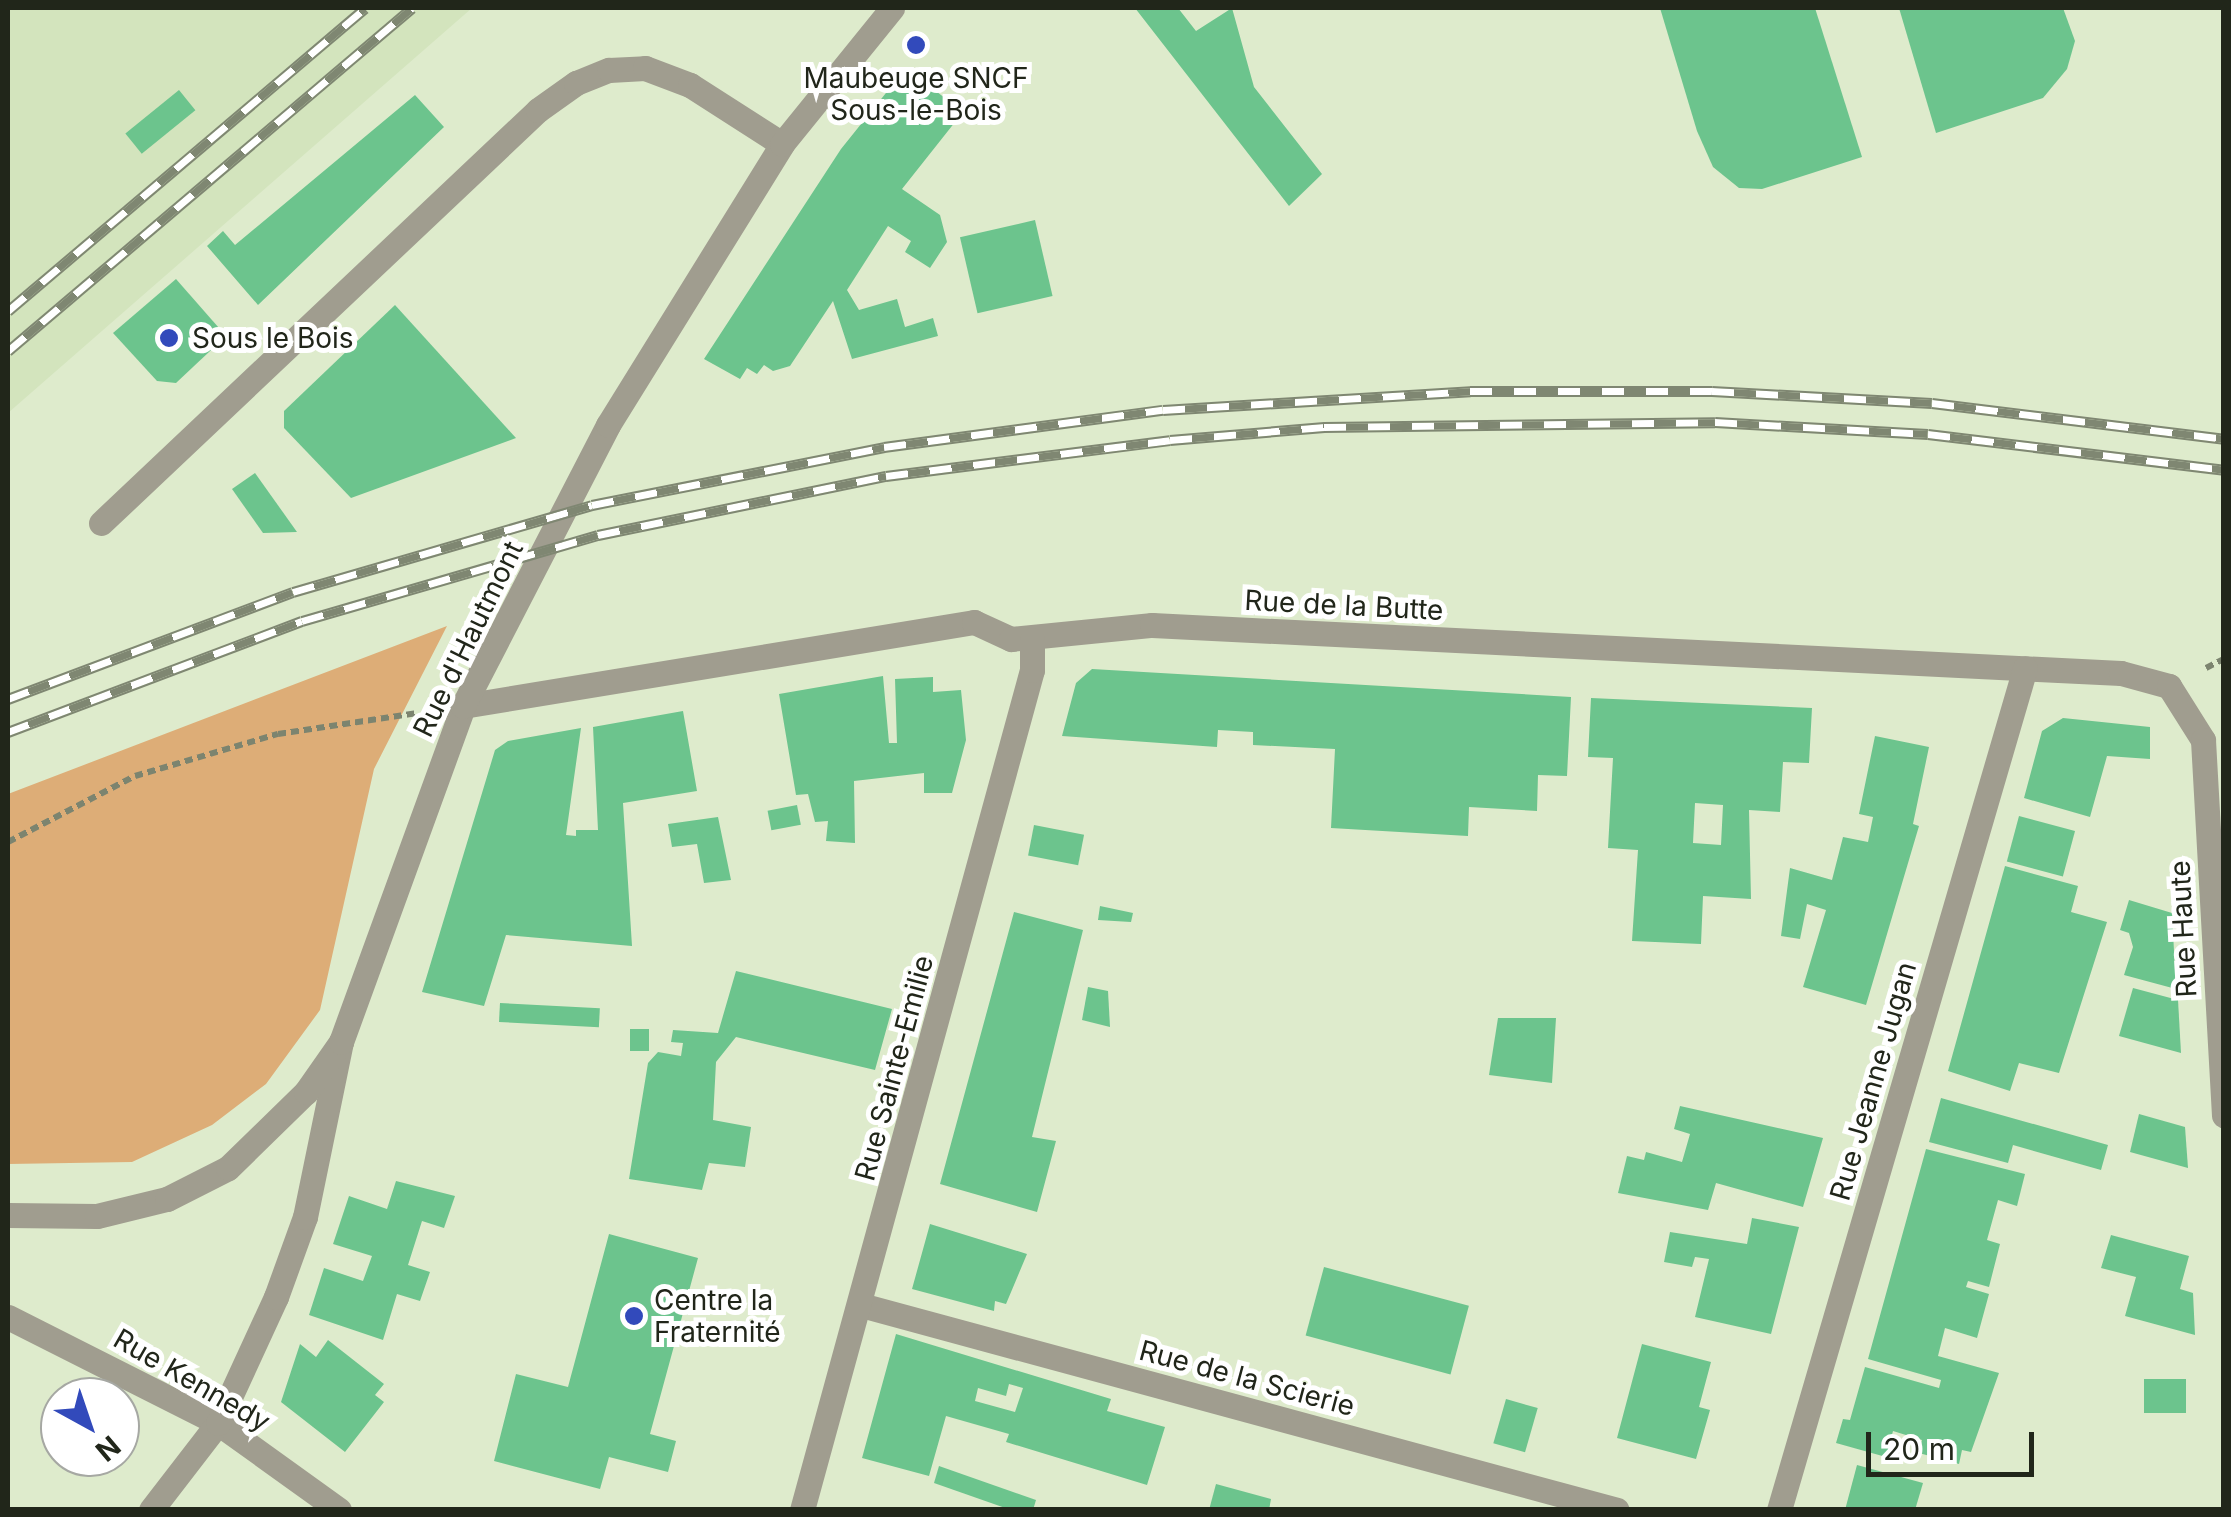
<!DOCTYPE html>
<meta charset="utf-8">
<style>
body{margin:0}
#map{position:relative;width:2231px;height:1517px;overflow:hidden;background:#deebcc;font-family:Inter,sans-serif}
div>[style]{position:absolute}
.built>*{inset:0;background:#d3e4bd}
.green>*{inset:0;background:#ddad77}
.building>*{inset:0;background:#6cc48d;transform-origin:0 0}
.path>*{height:6px;margin-top:-3px;transform-origin:0;background:repeating-linear-gradient(90deg,#7c846f 0 8px,transparent 0 13px)}
.minor>*{height:25px;margin:-12.5px;padding:0 12.5px;transform-origin:12.5px;border-radius:12.5px;background:#a09d8f}
.tertiary>*{height:25px;margin:-12.5px;padding:0 12.5px;transform-origin:12.5px;border-radius:12.5px;background:#a09d8f}
.rail>*{height:11px;margin-top:-5.5px;transform-origin:0;background:repeating-linear-gradient(90deg,#fff 0 22px,#7f8772 0 44px);box-sizing:border-box;border-block:2px solid #7f8772}
.dots>*{width:28px;height:28px;translate:-50% -50%;box-sizing:border-box;border:5px solid #fff;border-radius:50%}
span{translate:-50% -50%;white-space:nowrap;text-align:center;line-height:1.15;-webkit-text-stroke:10px #fff;paint-order:stroke}
.poi-label{font-size:28px;color:#21261a}
.left{translate:0 -50%;text-align:left}
.street-label{font-size:28px;color:#21261a}
.frame{position:absolute;inset:0;border:10px solid #21261a;pointer-events:none}
.north{position:absolute;left:40px;top:1377px;width:100px;height:100px;box-sizing:border-box;background:#fff;border:2px solid #a6a8a3;border-radius:50%;rotate:140deg;font-size:28px;font-weight:700;line-height:40px;text-align:center;color:#21261a}
.north::after{content:'';display:block;margin:auto;width:35px;height:45px;background:#324abb;clip-path:polygon(50% 0,100% 100%,50% 72%,0 100%)}
.scale{position:absolute;left:1866px;top:1432px;width:168px;height:45px;box-sizing:border-box;border:5px solid #21261a;border-top:0;padding-left:12px;font-size:30px;line-height:35px;white-space:nowrap;color:#21261a;-webkit-text-stroke:8px #fff;paint-order:stroke}
</style>
<div id="map">
<div class="built">
<i style="clip-path:polygon(8px 8px,472px 8px,8px 413px)"></i>
</div>
<div class="green">
<i style="clip-path:polygon(447px 626px,374px 769px,320px 1010px,266px 1084px,212px 1125px,132px 1162px,8px 1164px,8px 794px)"></i>
</div>
<div class="building">
<i style="clip-path:polygon(1135px 8px,1178px 8px,1196px 31px,1232px 8px,1254px 87px,1322px 174px,1289px 206px)"></i>
<i style="clip-path:polygon(1660px 8px,1815px 8px,1862px 157px,1762px 189px,1739px 188px,1713px 167px,1697px 131px)"></i>
<i style="clip-path:polygon(1899px 8px,2063px 8px,2075px 41px,2067px 69px,2043px 98px,1936px 133px)"></i>
<i style="clip-path:polygon(906px 68px,963px 112px,902px 189px,940px 215px,947px 242px,930px 268px,905px 252px,911px 241px,888px 226px,847px 290px,859px 310px,897px 299px,905px 327px,933px 318px,938px 336px,852px 359px,833px 301px,790px 366px,773px 371px,764px 365px,757px 374px,747px 368px,740px 379px,704px 359px,841px 149px)"></i>
<i style="left:179px;top:90px;width:26px;height:69px;rotate:51deg"></i>
<i style="clip-path:polygon(415px 95px,444px 127px,258px 305px,207px 246px,223px 231px,235px 245px)"></i>
<i style="left:1035px;top:220px;width:78px;height:77px;rotate:77deg"></i>
<i style="clip-path:polygon(176px 279px,226px 336px,176px 383px,157px 381px,113px 333px)"></i>
<i style="clip-path:polygon(395px 305px,516px 438px,351px 498px,284px 428px,284px 411px)"></i>
<i style="clip-path:polygon(255px 473px,297px 532px,263px 533px,232px 489px)"></i>
<i style="clip-path:polygon(1092px 669px,1571px 697px,1567px 776px,1538px 775px,1537px 811px,1469px 807px,1468px 836px,1331px 828px,1335px 749px,1253px 745px,1253px 732px,1218px 730px,1217px 747px,1062px 736px,1076px 683px)"></i>
<i style="clip-path:polygon(883px 676px,889px 743px,897px 743px,895px 679px,933px 677px,933px 692px,961px 690px,966px 740px,952px 793px,924px 793px,924px 773px,854px 781px,855px 843px,826px 841px,828px 821px,815px 822px,808px 794px,796px 795px,779px 694px)"></i>
<i style="clip-path:polygon(evenodd,1591px 698px,1812px 708px,1809px 763px,1783px 762px,1780px 812px,1749px 810px,1751px 899px,1703px 896px,1701px 944px,1632px 941px,1638px 850px,1608px 848px,1613px 758px,1588px 757px,1591px 698px,1695px 803px,1723px 805px,1721px 845px,1693px 843px,1695px 803px)"></i>
<i style="clip-path:polygon(683px 711px,697px 791px,623px 803px,632px 946px,506px 935px,484px 1006px,422px 992px,495px 750px,508px 741px,581px 728px,566px 835px,576px 836px,576px 830px,598px 830px,593px 727px)"></i>
<i style="clip-path:polygon(2063px 718px,2150px 727px,2150px 759px,2107px 756px,2090px 817px,2024px 798px,2042px 731px)"></i>
<i style="clip-path:polygon(1875px 736px,1929px 747px,1913px 824px,1919px 826px,1866px 1005px,1803px 987px,1826px 910px,1807px 904px,1800px 939px,1781px 936px,1790px 868px,1832px 880px,1843px 837px,1868px 842px,1873px 817px,1859px 814px)"></i>
<i style="left:797px;top:805px;width:20px;height:30px;rotate:79deg"></i>
<i style="left:2019px;top:816px;width:58px;height:47px;rotate:15deg"></i>
<i style="clip-path:polygon(718px 817px,731px 880px,704px 883px,697px 844px,672px 847px,668px 824px)"></i>
<i style="left:1034px;top:825px;width:51px;height:31px;rotate:11deg"></i>
<i style="clip-path:polygon(2005px 866px,2078px 886px,2071px 912px,2107px 922px,2059px 1073px,2019px 1063px,2010px 1091px,1948px 1071px)"></i>
<i style="clip-path:polygon(2129px 900px,2172px 913px,2176px 989px,2124px 975px,2133px 947px,2129px 933px,2120px 930px)"></i>
<i style="clip-path:polygon(1100px 906px,1133px 913px,1131px 922px,1098px 920px)"></i>
<i style="clip-path:polygon(1014px 912px,1083px 930px,1032px 1137px,1056px 1141px,1037px 1212px,940px 1184px)"></i>
<i style="clip-path:polygon(736px 971px,892px 1009px,875px 1070px,736px 1037px,716px 1062px,713px 1120px,751px 1127px,745px 1167px,709px 1163px,702px 1190px,629px 1179px,648px 1063px,658px 1052px,681px 1056px,683px 1043px,671px 1042px,673px 1030px,718px 1033px)"></i>
<i style="clip-path:polygon(1088px 987px,1108px 991px,1110px 1027px,1082px 1020px)"></i>
<i style="clip-path:polygon(2133px 988px,2178px 1000px,2181px 1053px,2119px 1036px)"></i>
<i style="left:500px;top:1003px;width:100px;height:19px;rotate:3deg"></i>
<i style="clip-path:polygon(1498px 1018px,1556px 1018px,1552px 1083px,1489px 1075px)"></i>
<i style="left:630px;top:1029px;width:19px;height:22px"></i>
<i style="clip-path:polygon(1941px 1098px,2108px 1145px,2101px 1170px,2013px 1145px,2008px 1163px,1929px 1142px)"></i>
<i style="clip-path:polygon(1680px 1106px,1823px 1138px,1803px 1207px,1716px 1183px,1708px 1210px,1618px 1193px,1627px 1156px,1644px 1160px,1646px 1152px,1682px 1162px,1690px 1134px,1674px 1129px)"></i>
<i style="clip-path:polygon(2139px 1114px,2185px 1127px,2188px 1168px,2130px 1152px)"></i>
<i style="clip-path:polygon(1926px 1149px,2025px 1174px,2017px 1206px,1998px 1200px,1987px 1240px,2000px 1244px,1989px 1287px,1968px 1281px,1966px 1287px,1989px 1294px,1977px 1338px,1945px 1328px,1938px 1356px,1999px 1373px,1971px 1452px,1962px 1450px,1959px 1464px,1919px 1453px,1922px 1440px,1893px 1431px,1886px 1457px,1836px 1443px,1843px 1419px,1850px 1420px,1865px 1367px,1939px 1388px,1941px 1380px,1868px 1359px)"></i>
<i style="clip-path:polygon(396px 1181px,455px 1196px,444px 1228px,422px 1221px,408px 1265px,430px 1272px,420px 1301px,397px 1294px,383px 1340px,309px 1315px,324px 1268px,363px 1281px,372px 1256px,333px 1244px,349px 1196px,387px 1209px)"></i>
<i style="clip-path:polygon(1752px 1218px,1799px 1227px,1771px 1334px,1695px 1317px,1709px 1259px,1695px 1257px,1692px 1267px,1664px 1262px,1670px 1232px,1747px 1244px)"></i>
<i style="clip-path:polygon(930px 1224px,1027px 1254px,1006px 1304px,995px 1301px,994px 1311px,912px 1289px)"></i>
<i style="clip-path:polygon(609px 1234px,698px 1258px,650px 1434px,676px 1441px,668px 1472px,609px 1457px,600px 1489px,494px 1461px,516px 1374px,568px 1387px)"></i>
<i style="clip-path:polygon(2111px 1235px,2189px 1256px,2180px 1289px,2193px 1293px,2195px 1335px,2125px 1316px,2136px 1277px,2101px 1268px)"></i>
<i style="left:1324px;top:1267px;width:150px;height:71px;rotate:15deg"></i>
<i style="clip-path:polygon(evenodd,896px 1334px,1111px 1399px,1107px 1411px,1165px 1427px,1147px 1485px,1006px 1442px,1009px 1434px,946px 1416px,929px 1476px,862px 1458px,896px 1334px,1009px 1384px,1023px 1388px,1015px 1412px,975px 1401px,978px 1388px,1006px 1396px,1009px 1384px)"></i>
<i style="clip-path:polygon(328px 1340px,384px 1384px,375px 1395px,384px 1402px,345px 1452px,281px 1402px,300px 1344px,316px 1357px)"></i>
<i style="clip-path:polygon(1642px 1344px,1711px 1362px,1699px 1407px,1710px 1410px,1696px 1459px,1617px 1438px)"></i>
<i style="left:2144px;top:1379px;width:42px;height:34px"></i>
<i style="left:1506px;top:1399px;width:33px;height:46px;rotate:16deg"></i>
<i style="clip-path:polygon(1857px 1465px,1923px 1483px,1915px 1510px,1845px 1510px)"></i>
<i style="clip-path:polygon(939px 1466px,1036px 1500px,1033px 1510px,1011px 1510px,934px 1483px)"></i>
<i style="clip-path:polygon(1216px 1484px,1271px 1499px,1269px 1510px,1209px 1510px)"></i>
</div>
<div class="path">
<i style="left:2206px;top:668px;width:20px;rotate:-27deg"></i>
<i style="left:8px;top:842px;width:143px;rotate:-27.5deg"></i>
<i style="left:135px;top:776px;width:149px;rotate:-16.4deg"></i>
<i style="left:278px;top:734px;width:141px;rotate:-8.6deg"></i>
</div>
<div class="minor">
<i style="left:101px;top:523px;width:601px;rotate:-43.38deg"></i>
<i style="left:538px;top:110px;width:47px;rotate:-35.4deg"></i>
<i style="left:576px;top:83px;width:35px;rotate:-22deg"></i>
<i style="left:609px;top:70px;width:36px;rotate:-3deg"></i>
<i style="left:645px;top:68px;width:48px;rotate:20.7deg"></i>
<i style="left:690px;top:85px;width:109px;rotate:32.7deg"></i>
<i style="left:463px;top:706px;width:518px;rotate:-9.33deg"></i>
<i style="left:974px;top:622px;width:41px;rotate:24.7deg"></i>
<i style="left:1011px;top:639px;width:142px;rotate:-5.7deg"></i>
<i style="left:1152px;top:625px;width:970px;rotate:2.84deg"></i>
<i style="left:2121px;top:673px;width:50px;rotate:15.2deg"></i>
<i style="left:2169px;top:686px;width:64px;rotate:57.8deg"></i>
<i style="left:2203px;top:740px;width:376px;rotate:86.8deg"></i>
<i style="left:861px;top:1305px;width:783px;rotate:15.17deg"></i>
<i style="left:8px;top:1317px;width:235px;rotate:26.8deg"></i>
<i style="left:218px;top:1423px;width:149px;rotate:35.7deg"></i>
<i style="left:151px;top:1510px;width:110px;rotate:-52.4deg"></i>
<i style="left:218px;top:1423px;width:139px;rotate:-65.3deg"></i>
<i style="left:276px;top:1297px;width:85px;rotate:-70.1deg"></i>
<i style="left:305px;top:1217px;width:179px;rotate:-78.4deg"></i>
<i style="left:802px;top:1510px;width:871px;rotate:-74.69deg"></i>
<i style="left:1032px;top:670px;width:30px;rotate:-90deg"></i>
<i style="left:1779px;top:1510px;width:877px;rotate:-73.71deg"></i>
</div>
<div class="tertiary">
<i style="left:8px;top:1215px;width:89px;rotate:0.6deg"></i>
<i style="left:97px;top:1216px;width:72px;rotate:-13.7deg"></i>
<i style="left:167px;top:1199px;width:68px;rotate:-26.9deg"></i>
<i style="left:228px;top:1168px;width:109px;rotate:-44.3deg"></i>
<i style="left:306px;top:1092px;width:61px;rotate:-55deg"></i>
<i style="left:341px;top:1042px;width:357px;rotate:-70deg"></i>
<i style="left:463px;top:706px;width:316px;rotate:-62.7deg"></i>
<i style="left:608px;top:425px;width:331px;rotate:-58.2deg"></i>
<i style="left:782px;top:144px;width:175px;rotate:-51deg"></i>
</div>
<div class="rail">
<i style="left:8px;top:311px;width:468px;rotate:-40.3deg"></i>
<i style="left:8px;top:351px;width:530px;rotate:-40.33deg"></i>
<i style="left:8px;top:699px;width:304px;rotate:-20.6deg"></i>
<i style="left:293px;top:592px;width:311px;rotate:-16.2deg"></i>
<i style="left:592px;top:505px;width:298px;rotate:-11.2deg"></i>
<i style="left:884px;top:447px;width:281px;rotate:-7.6deg"></i>
<i style="left:1163px;top:410px;width:308px;rotate:-3.5deg"></i>
<i style="left:1470px;top:391px;width:242px"></i>
<i style="left:1712px;top:391px;width:220px;rotate:3.1deg"></i>
<i style="left:1932px;top:403px;width:294px;rotate:7deg"></i>
<i style="left:8px;top:732px;width:314px;rotate:-20.7deg"></i>
<i style="left:302px;top:621px;width:308px;rotate:-16.2deg"></i>
<i style="left:598px;top:535px;width:294px;rotate:-11.6deg"></i>
<i style="left:886px;top:476px;width:286px;rotate:-7.2deg"></i>
<i style="left:1170px;top:440px;width:155px;rotate:-4.8deg"></i>
<i style="left:1324px;top:427px;width:391px;rotate:-0.7deg"></i>
<i style="left:1715px;top:422px;width:213px;rotate:3.2deg"></i>
<i style="left:1928px;top:434px;width:298px;rotate:6.9deg"></i>
</div>
<div class="dots">
<i style="left:916px;top:45px;background:#324abb"></i>
<i style="left:169px;top:338px;background:#324abb"></i>
<i style="left:634px;top:1316px;background:#324abb"></i>
</div>
<div class="poi-label">
<span style="left:916px;top:94px">Maubeuge SNCF<br>Sous-le-Bois</span>
<span class="left" style="left:192px;top:338px">Sous le Bois</span>
<span class="left" style="left:654px;top:1316px">Centre la<br>Fraternité</span>
</div>
<div class="street-label">
<span style="left:1344px;top:605px;rotate:3deg">Rue de la Butte</span>
<span style="left:468px;top:639px;rotate:-64deg">Rue d'Hautmont</span>
<span style="left:2183px;top:929px;rotate:-93deg">Rue Haute</span>
<span style="left:894px;top:1068px;rotate:-75deg">Rue Sainte-Emilie</span>
<span style="left:1873px;top:1081px;rotate:-74deg">Rue Jeanne Jugan</span>
<span style="left:1247px;top:1378px;rotate:15deg">Rue de la Scierie</span>
<span style="left:192px;top:1380px;rotate:30deg">Rue Kennedy</span>
</div>
<div class="frame"></div>
<div class="north">N</div>
<div class="scale">20 m</div>
</div>
